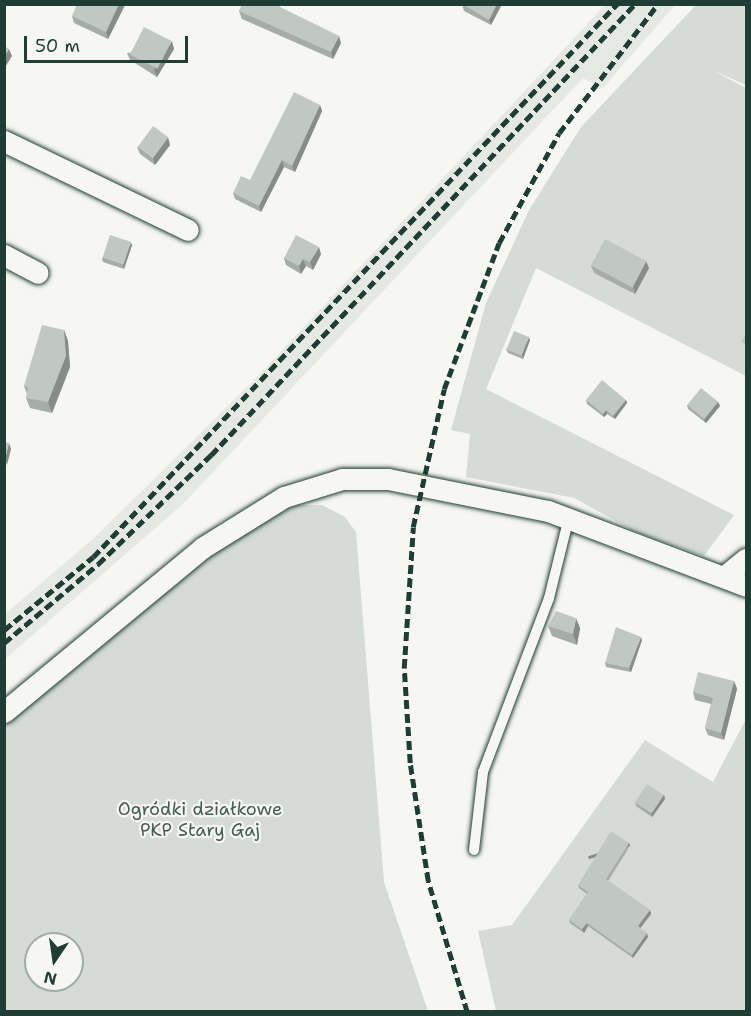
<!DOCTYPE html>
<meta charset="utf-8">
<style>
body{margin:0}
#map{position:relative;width:751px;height:1016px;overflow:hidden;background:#f6f6f2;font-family:"Shantell Sans",sans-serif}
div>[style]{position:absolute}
.built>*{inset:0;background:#e6e8e4}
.green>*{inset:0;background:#d6dbd6}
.roads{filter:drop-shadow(0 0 2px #1f3d34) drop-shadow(0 0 2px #1f3d34)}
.lane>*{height:10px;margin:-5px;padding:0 5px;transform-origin:5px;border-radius:5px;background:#f6f6f2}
.street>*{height:21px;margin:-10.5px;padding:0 10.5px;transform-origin:10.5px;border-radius:10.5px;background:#f6f6f2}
.rail>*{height:4.5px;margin-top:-2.25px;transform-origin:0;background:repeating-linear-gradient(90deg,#1f3d34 0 9px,transparent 0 13.5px)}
.wall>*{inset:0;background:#a6aca8}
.shaded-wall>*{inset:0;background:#878c88;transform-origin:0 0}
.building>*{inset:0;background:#c1c8c3;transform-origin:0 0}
span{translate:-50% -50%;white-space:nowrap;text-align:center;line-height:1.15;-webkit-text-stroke:4.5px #f6f6f2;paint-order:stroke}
.park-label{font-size:18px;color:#445d54}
.frame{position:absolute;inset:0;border:6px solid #1f3d34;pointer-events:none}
.north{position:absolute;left:24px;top:932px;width:60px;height:60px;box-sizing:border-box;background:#f6f6f2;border:2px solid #a0aca6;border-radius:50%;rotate:193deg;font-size:16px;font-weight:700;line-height:24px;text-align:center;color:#1f3d34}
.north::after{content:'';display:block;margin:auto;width:21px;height:27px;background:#1f3d34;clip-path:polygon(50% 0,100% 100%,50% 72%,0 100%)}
.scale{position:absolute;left:24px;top:36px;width:164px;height:27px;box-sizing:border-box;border:3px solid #1f3d34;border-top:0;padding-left:8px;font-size:18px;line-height:21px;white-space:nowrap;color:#1f3d34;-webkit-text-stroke:4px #f6f6f2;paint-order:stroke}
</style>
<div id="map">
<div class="built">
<i style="clip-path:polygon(605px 5px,675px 5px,602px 89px,583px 78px,183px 504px,5px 659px,5px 614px,94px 538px,258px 376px)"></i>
</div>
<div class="green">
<i style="clip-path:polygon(696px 5px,746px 5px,746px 85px,712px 70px,746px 88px,746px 376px,536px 268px,486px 389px,734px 515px,704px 556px,636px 532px,574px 498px,466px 477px,470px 434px,451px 430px,486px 303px,529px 210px,581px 127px)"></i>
<i style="clip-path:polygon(evenodd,289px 505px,322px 505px,345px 517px,356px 532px,384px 882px,428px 1011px,5px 1012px,5px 722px,212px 552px,289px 505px,36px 944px,72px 944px,72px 980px,36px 980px,36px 944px)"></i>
<i style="clip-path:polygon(746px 719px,746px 1011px,496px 1011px,478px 931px,512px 925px,645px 740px,713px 782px)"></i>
</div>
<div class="roads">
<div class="lane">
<i style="left:474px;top:850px;width:79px;rotate:-83.4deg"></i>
<i style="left:483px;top:772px;width:186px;rotate:-69.2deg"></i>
<i style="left:549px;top:598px;width:83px;rotate:-76.1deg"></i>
</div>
<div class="street">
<i style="left:4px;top:141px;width:204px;rotate:25.8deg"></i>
<i style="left:4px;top:255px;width:38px;rotate:28deg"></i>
<i style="left:726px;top:575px;width:26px;rotate:-39deg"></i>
<i style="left:4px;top:712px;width:257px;rotate:-39.6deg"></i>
<i style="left:202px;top:548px;width:97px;rotate:-31.9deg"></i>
<i style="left:284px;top:497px;width:61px;rotate:-17.2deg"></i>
<i style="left:342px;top:479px;width:46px"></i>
<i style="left:388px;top:479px;width:163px;rotate:11.3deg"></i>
<i style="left:548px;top:511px;width:212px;rotate:20.7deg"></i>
</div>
</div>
<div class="rail">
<i style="left:4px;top:630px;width:115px;rotate:-39.4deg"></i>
<i style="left:93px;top:557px;width:762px;rotate:-46.54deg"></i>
<i style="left:4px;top:643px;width:123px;rotate:-40deg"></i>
<i style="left:98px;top:564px;width:157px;rotate:-44deg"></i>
<i style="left:211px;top:455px;width:619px;rotate:-46.77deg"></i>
<i style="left:467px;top:1012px;width:137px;rotate:-106.6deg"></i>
<i style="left:428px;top:881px;width:119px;rotate:-98.7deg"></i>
<i style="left:410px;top:763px;width:95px;rotate:-93.6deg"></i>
<i style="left:404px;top:668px;width:141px;rotate:-86.3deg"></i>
<i style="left:413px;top:527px;width:141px;rotate:-77.3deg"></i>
<i style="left:444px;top:389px;width:156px;rotate:-69.4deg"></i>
<i style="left:499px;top:243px;width:125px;rotate:-61.4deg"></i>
<i style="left:559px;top:133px;width:163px;rotate:-52.5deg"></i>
</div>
<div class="wall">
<i style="clip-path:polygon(238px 4px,281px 4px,279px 7px,341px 43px,333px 59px,242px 19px,239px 11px,242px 6px)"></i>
<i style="clip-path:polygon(462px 4px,502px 4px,491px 25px,464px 11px)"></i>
<i style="clip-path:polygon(125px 5px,108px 39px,74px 23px,72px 16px)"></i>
<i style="clip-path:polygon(174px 49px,157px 77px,130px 60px,127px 53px)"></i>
<i style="clip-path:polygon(320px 105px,322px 111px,295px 172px,284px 167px,261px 212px,235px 199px,233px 193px,250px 180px)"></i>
<i style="clip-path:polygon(170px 145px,155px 165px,140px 154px,137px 147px)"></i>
<i style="clip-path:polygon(132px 245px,124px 269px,103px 262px,102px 258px)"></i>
<i style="clip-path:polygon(321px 254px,313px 270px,306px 266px,301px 274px,286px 265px,284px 258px)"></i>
<i style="clip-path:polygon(591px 266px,649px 268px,635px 294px,594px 273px)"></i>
<i style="clip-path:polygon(64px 330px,68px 341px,70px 367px,52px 413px,30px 408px,26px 398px,27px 394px,24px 386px)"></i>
<i style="clip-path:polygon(530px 340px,523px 359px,508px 353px,506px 349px)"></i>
<i style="clip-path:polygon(586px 400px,626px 400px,627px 403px,615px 419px,607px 414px,604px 417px,587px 404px)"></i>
<i style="clip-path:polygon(718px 402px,720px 406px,706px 423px,688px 409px,687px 405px)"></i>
<i style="clip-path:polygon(548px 626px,580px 628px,577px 645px,552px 636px)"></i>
<i style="clip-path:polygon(642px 640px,631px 672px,606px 667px,605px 663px)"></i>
<i style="clip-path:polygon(734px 681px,737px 689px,724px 740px,708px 735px,705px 728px,711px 704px,695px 700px,693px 692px)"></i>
<i style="clip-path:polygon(664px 795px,665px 799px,652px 817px,636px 806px,635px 802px)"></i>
<i style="clip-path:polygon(629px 843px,630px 846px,608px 881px,650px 910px,651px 914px,640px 928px,648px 937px,633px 958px,588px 926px,584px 933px,570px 923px,569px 920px,587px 894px,579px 888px,578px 885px)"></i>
</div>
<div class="shaded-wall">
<i style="clip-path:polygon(119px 4px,124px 4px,125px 5px,108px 39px,106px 32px)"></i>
<i style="clip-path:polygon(497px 4px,502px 4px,491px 25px,489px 20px)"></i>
<i style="clip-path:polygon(339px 36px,341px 43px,333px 59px,331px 52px)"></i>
<i style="clip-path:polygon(172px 41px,174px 49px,157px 77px,154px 70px)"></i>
<i style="clip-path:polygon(9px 49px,12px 56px,4px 69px,4px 57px)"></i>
<i style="clip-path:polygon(320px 105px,322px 111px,295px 172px,292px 166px)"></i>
<i style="clip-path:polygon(168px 137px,170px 145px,155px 165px,153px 157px)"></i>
<i style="clip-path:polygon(282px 160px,284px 167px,261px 212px,259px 206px)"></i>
<i style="clip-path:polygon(131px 242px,132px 245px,124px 269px,123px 265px)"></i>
<i style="clip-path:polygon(319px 247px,321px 254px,313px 270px,310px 262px)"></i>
<i style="clip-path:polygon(303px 259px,306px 266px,301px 274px,299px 266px)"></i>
<i style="clip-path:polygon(646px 261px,649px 268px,635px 294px,633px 287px)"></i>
<i style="clip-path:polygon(64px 330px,68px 341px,70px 367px,52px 413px,48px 402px)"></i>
<i style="clip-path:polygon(529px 337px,530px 340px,523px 359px,522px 355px)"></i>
<i style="clip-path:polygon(626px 400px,627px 403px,615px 419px,613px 416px)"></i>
<i style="clip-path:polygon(718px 402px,720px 406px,706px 423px,704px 420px)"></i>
<i style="clip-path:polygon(606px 410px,607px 414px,604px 417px,603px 414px)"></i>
<i style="clip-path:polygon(9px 443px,11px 449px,7px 465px,5px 458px)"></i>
<i style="clip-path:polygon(576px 618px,580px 628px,577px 645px,573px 634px)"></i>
<i style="clip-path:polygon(641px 637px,642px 640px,631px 672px,629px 668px)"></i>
<i style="clip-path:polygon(734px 681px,737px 689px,724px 740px,721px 733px)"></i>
<i style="clip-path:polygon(664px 795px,665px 799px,652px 817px,651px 813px)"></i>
<i style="left:629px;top:843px;width:3px;height:43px;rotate:72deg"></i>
<i style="clip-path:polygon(650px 910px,651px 914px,639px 930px,638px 926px)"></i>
<i style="clip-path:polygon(587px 923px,588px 926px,584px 933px,582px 929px)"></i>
<i style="clip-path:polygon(647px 933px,648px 937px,633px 958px,632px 955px)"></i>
</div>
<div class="building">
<i style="clip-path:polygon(77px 4px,119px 4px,106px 32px,72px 16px)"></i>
<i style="clip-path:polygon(242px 4px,274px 4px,339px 36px,331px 52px,239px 11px)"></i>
<i style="clip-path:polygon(462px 4px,497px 4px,489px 20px)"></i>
<i style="left:144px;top:27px;width:31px;height:31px;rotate:27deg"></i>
<i style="clip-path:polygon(4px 46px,9px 49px,4px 57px)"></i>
<i style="clip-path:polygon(294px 92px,320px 105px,292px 166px,282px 160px,259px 206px,233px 193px,241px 176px,250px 180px)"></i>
<i style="left:153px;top:126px;width:19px;height:26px;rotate:36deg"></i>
<i style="left:110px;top:235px;width:22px;height:24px;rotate:18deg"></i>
<i style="clip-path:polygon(296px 235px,319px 247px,310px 262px,303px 259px,299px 266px,284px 258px)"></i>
<i style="left:605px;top:239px;width:47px;height:30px;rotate:28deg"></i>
<i style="clip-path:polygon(42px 325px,64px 330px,66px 356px,48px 402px,26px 398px,28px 387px,24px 386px)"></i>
<i style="left:514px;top:331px;width:16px;height:20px;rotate:22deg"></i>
<i style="clip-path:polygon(747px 334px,747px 346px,741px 341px)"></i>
<i style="clip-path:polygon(602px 380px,626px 400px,613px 416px,606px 410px,603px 414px,586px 400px)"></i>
<i style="left:701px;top:388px;width:22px;height:22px;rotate:39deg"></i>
<i style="clip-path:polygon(4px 442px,9px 443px,5px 458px,4px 458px)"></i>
<i style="clip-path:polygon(556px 611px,576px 618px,573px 634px,548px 626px)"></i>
<i style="clip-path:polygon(616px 627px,641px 637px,629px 668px,605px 663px)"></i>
<i style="clip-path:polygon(698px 672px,734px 681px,721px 733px,705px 728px,713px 698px,693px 692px)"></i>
<i style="left:647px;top:784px;width:20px;height:22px;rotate:33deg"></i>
<i style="clip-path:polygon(611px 831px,629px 843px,606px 879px,650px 910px,638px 926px,647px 933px,632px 955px,587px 923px,582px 929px,569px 920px,588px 892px,578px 885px)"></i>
</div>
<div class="park-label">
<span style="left:200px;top:820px">Ogródki działkowe<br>PKP Stary Gaj</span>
</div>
<div class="frame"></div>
<div class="north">N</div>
<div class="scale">50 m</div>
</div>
